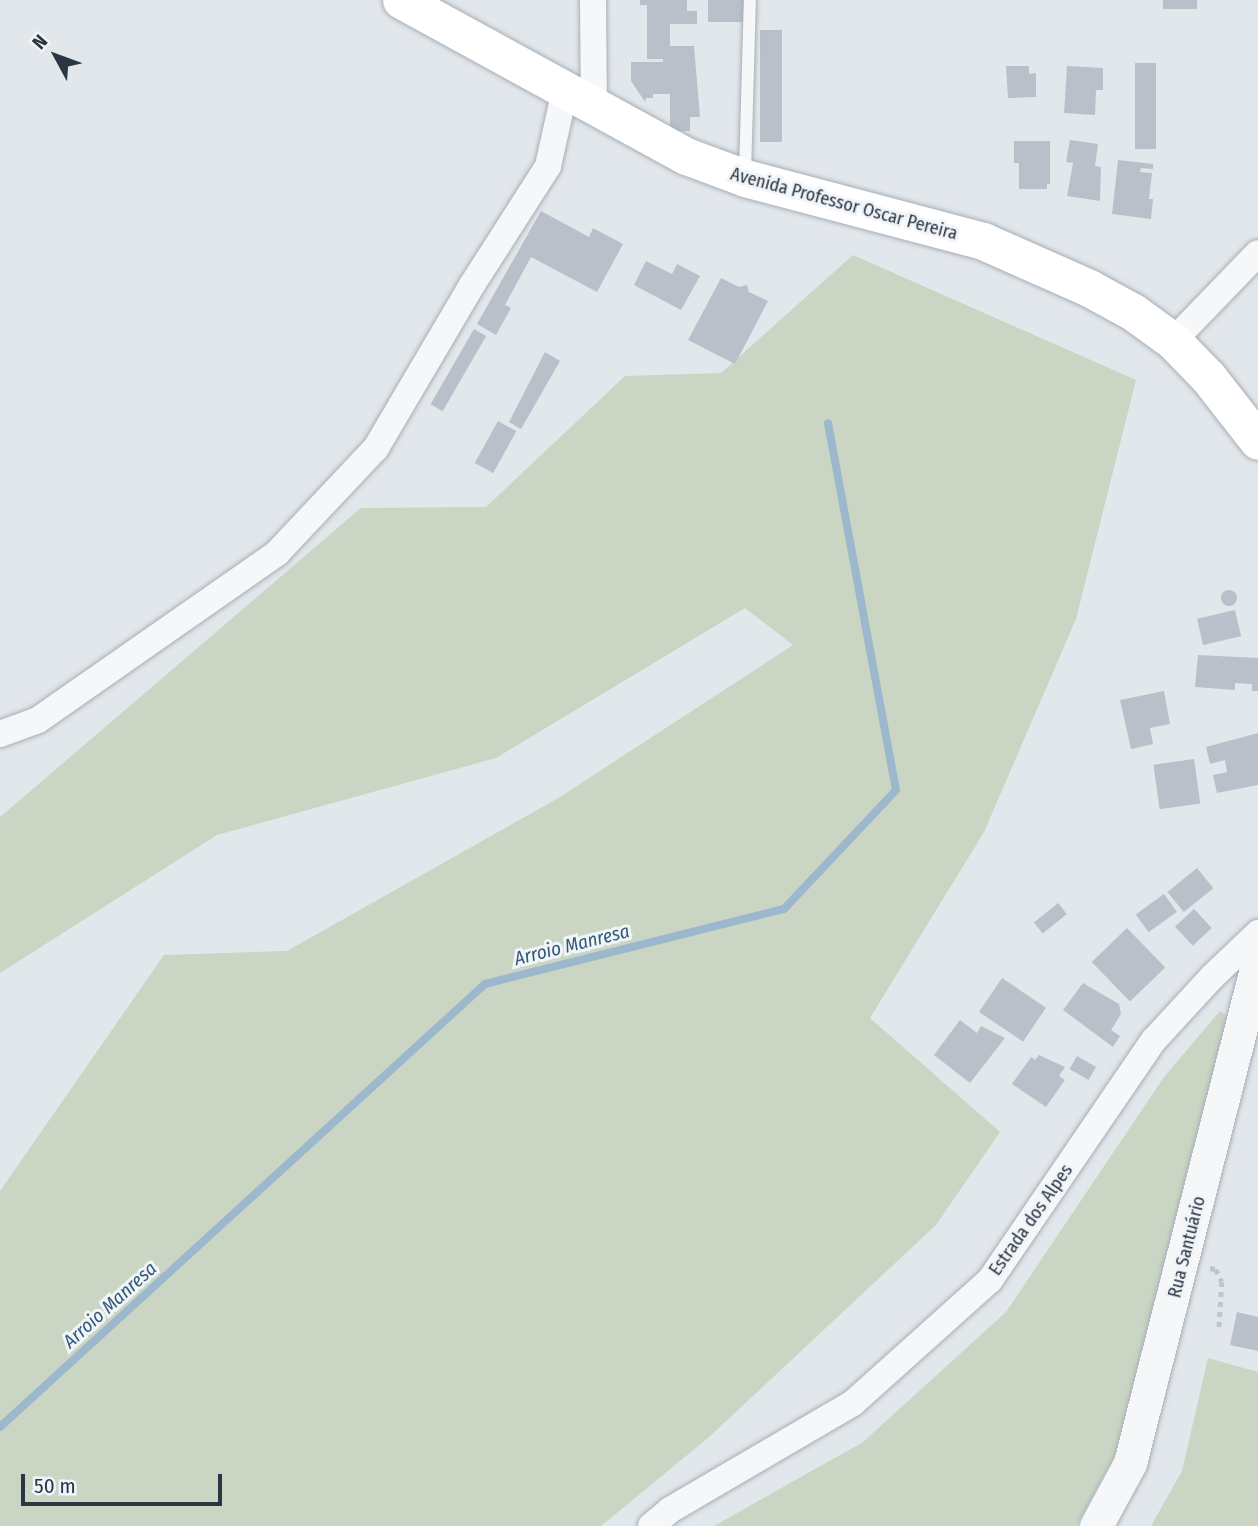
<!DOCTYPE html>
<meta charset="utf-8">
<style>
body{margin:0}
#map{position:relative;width:1258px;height:1526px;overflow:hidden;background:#e2e7eb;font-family:"Fira Sans Condensed",sans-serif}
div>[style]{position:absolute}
.green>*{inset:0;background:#cad5c3}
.stream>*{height:8px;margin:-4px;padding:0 4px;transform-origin:4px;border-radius:4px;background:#9cb8cc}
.building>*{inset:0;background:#b9c0c9;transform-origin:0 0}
.round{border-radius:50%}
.path>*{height:4.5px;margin-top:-2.25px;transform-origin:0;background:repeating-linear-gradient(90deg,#c0c5ca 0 5px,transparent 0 10px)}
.roads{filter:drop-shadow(0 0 2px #a7aeb6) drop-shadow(0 0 2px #a7aeb6)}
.service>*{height:12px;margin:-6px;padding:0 6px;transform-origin:6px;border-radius:6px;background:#f5f7f9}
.minor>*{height:26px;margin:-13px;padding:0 13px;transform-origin:13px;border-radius:13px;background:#f5f7f9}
.tertiary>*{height:33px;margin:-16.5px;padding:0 16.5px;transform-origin:16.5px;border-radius:16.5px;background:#f5f7f9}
.secondary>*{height:37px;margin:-18.5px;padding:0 18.5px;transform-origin:18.5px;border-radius:18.5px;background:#fff}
span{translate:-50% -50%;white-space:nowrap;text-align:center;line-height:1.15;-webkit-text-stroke:6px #f2f5f8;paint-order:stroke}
.street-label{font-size:18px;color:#293644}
.water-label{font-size:19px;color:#31597a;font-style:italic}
.north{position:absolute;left:21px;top:21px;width:70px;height:70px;-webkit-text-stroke:5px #f2f5f8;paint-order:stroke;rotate:311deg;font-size:19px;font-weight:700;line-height:28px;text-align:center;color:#293644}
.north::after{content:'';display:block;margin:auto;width:24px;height:32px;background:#293644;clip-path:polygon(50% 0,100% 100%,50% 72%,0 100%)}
.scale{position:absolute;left:21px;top:1474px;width:201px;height:32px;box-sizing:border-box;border:4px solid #293644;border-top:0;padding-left:9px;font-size:21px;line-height:24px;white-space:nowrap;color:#293644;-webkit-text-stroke:5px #f2f5f8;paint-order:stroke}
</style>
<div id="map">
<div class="green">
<i style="clip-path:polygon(853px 255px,1136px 380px,1076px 619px,984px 832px,870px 1018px,1000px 1132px,936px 1225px,708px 1438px,601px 1526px,0 1526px,0 1191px,164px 955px,287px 951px,560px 797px,793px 645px,745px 608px,496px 758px,217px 835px,0 973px,0 817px,361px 508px,486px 507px,625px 376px,721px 373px)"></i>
<i style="clip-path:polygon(1220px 1011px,1227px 1016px,1115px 1455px,1076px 1526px,714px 1526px,863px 1442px,1006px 1312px,1164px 1077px)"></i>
<i style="clip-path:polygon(1208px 1358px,1258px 1372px,1258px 1526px,1151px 1526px,1182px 1471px)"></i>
</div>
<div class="stream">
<i style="left:0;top:1427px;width:657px;rotate:-42.41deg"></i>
<i style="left:485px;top:984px;width:308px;rotate:-14.1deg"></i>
<i style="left:784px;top:909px;width:163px;rotate:-46.7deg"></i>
<i style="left:896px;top:790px;width:373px;rotate:-100.5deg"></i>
</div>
<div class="building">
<i style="clip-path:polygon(640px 0,687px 0,687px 11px,697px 11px,697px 24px,670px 24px,670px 46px,694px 46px,700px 117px,690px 117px,690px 131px,670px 131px,670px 94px,653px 94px,653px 98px,646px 98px,645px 102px,631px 81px,631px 62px,663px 62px,663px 59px,647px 59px,647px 5px,640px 5px)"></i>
<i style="left:708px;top:0;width:42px;height:22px"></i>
<i style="left:1163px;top:0;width:34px;height:9px"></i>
<i style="left:760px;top:30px;width:22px;height:112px"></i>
<i style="left:1135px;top:63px;width:21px;height:86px"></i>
<i style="clip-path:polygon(1006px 66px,1029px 66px,1029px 74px,1036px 73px,1036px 97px,1008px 98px)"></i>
<i style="clip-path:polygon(1067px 66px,1103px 68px,1103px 90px,1096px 90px,1095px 115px,1064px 113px)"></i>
<i style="clip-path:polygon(1070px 140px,1098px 144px,1095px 166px,1101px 167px,1100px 201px,1067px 196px,1073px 163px,1066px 162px)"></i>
<i style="clip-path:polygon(1014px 141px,1050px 141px,1050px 184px,1047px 184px,1047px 189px,1019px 189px,1019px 163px,1014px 163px)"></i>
<i style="clip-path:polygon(1118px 160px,1153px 164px,1153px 169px,1141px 168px,1140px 172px,1152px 173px,1149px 199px,1153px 199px,1151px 219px,1112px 214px)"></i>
<i style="clip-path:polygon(541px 211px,589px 237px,593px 228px,623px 244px,597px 292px,531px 257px,505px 305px,511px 308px,496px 335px,477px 324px)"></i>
<i style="clip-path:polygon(646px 261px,672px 274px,677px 264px,700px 276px,681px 310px,634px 285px)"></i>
<i style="clip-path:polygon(721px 278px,739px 287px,747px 285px,749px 292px,768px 301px,735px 364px,688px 340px)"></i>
<i style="left:474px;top:329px;width:14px;height:87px;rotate:30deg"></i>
<i style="clip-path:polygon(545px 352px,560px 361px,521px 429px,509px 422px)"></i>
<i style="left:498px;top:421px;width:21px;height:48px;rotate:29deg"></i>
<i class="round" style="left:1221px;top:590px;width:16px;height:16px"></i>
<i style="left:1235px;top:610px;width:27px;height:39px;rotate:77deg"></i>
<i style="clip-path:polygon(1198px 655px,1258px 658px,1258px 691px,1252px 691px,1252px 684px,1235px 683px,1235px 690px,1195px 687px)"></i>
<i style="clip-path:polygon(1164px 691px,1170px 724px,1150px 728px,1153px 744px,1131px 749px,1120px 700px)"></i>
<i style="clip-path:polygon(1258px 733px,1258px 785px,1217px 793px,1213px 775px,1227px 772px,1225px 760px,1210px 764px,1206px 747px)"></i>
<i style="left:1194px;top:759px;width:45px;height:41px;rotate:82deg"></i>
<i style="left:1197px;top:868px;width:26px;height:38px;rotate:51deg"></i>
<i style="left:1164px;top:894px;width:22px;height:35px;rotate:54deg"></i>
<i style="left:1058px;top:903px;width:14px;height:31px;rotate:51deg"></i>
<i style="left:1194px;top:909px;width:26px;height:26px;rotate:47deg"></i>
<i style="left:1127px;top:928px;width:55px;height:49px;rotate:46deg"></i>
<i style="left:1002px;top:978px;width:53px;height:41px;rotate:34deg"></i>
<i style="clip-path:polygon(1083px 983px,1119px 1004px,1121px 1014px,1111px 1030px,1120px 1036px,1113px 1047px,1063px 1010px)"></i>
<i style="clip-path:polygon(960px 1020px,977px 1033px,981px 1026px,1005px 1038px,970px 1083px,934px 1055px)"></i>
<i style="clip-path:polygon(1039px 1055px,1065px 1067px,1059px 1076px,1065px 1080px,1046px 1107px,1012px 1084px,1031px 1057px,1035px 1060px)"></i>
<i style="left:1077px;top:1056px;width:22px;height:15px;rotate:30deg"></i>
<i style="clip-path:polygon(1237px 1312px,1258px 1317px,1258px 1351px,1230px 1345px)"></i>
</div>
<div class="path">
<i style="left:1210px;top:1268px;width:6px;rotate:9deg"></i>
<i style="left:1216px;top:1269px;width:14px;rotate:65deg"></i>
<i style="left:1222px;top:1282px;width:48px;rotate:93.6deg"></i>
</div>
<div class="roads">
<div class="service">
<i style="left:745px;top:174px;width:174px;rotate:-88.4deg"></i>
</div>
<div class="minor">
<i style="left:593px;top:0;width:108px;rotate:89.5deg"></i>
<i style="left:1173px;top:341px;width:122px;rotate:-46deg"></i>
<i style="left:0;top:734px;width:40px;rotate:-20.2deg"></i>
<i style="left:38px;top:720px;width:292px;rotate:-34.9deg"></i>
<i style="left:277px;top:553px;width:144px;rotate:-46.7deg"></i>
<i style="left:376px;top:448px;width:189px;rotate:-59.5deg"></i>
<i style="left:472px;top:285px;width:141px;rotate:-57.4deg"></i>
<i style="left:548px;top:166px;width:78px;rotate:-77.4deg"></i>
<i style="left:651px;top:1526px;width:25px;rotate:-40deg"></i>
<i style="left:670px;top:1510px;width:212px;rotate:-30.3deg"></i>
<i style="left:853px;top:1403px;width:184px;rotate:-41.9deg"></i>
<i style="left:990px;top:1280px;width:291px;rotate:-55.7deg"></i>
<i style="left:1154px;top:1040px;width:86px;rotate:-47.4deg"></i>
<i style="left:1212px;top:977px;width:64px;rotate:-43.7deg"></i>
</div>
<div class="tertiary">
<i style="left:1096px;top:1526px;width:72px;rotate:-61.6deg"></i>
<i style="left:1130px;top:1463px;width:518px;rotate:-75.7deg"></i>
</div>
<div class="secondary">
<i style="left:401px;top:0;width:325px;rotate:28.7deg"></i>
<i style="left:686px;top:156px;width:63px;rotate:20.4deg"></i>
<i style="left:745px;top:178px;width:246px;rotate:14.8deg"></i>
<i style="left:983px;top:241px;width:116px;rotate:23.9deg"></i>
<i style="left:1089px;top:288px;width:50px;rotate:28.6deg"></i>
<i style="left:1133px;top:312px;width:49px;rotate:35.9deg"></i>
<i style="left:1173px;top:341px;width:50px;rotate:45.8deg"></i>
<i style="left:1208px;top:377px;width:81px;rotate:52deg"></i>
</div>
</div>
<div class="street-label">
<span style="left:844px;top:204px;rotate:15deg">Avenida Professor Oscar Pereira</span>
<span style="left:1031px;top:1220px;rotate:-55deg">Estrada dos Alpes</span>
<span style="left:1187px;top:1247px;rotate:-76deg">Rua Santuário</span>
</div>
<div class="water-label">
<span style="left:572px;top:945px;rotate:-14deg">Arroio Manresa</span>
<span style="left:110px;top:1305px;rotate:-42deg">Arroio Manresa</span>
</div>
<div class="north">N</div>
<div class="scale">50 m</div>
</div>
